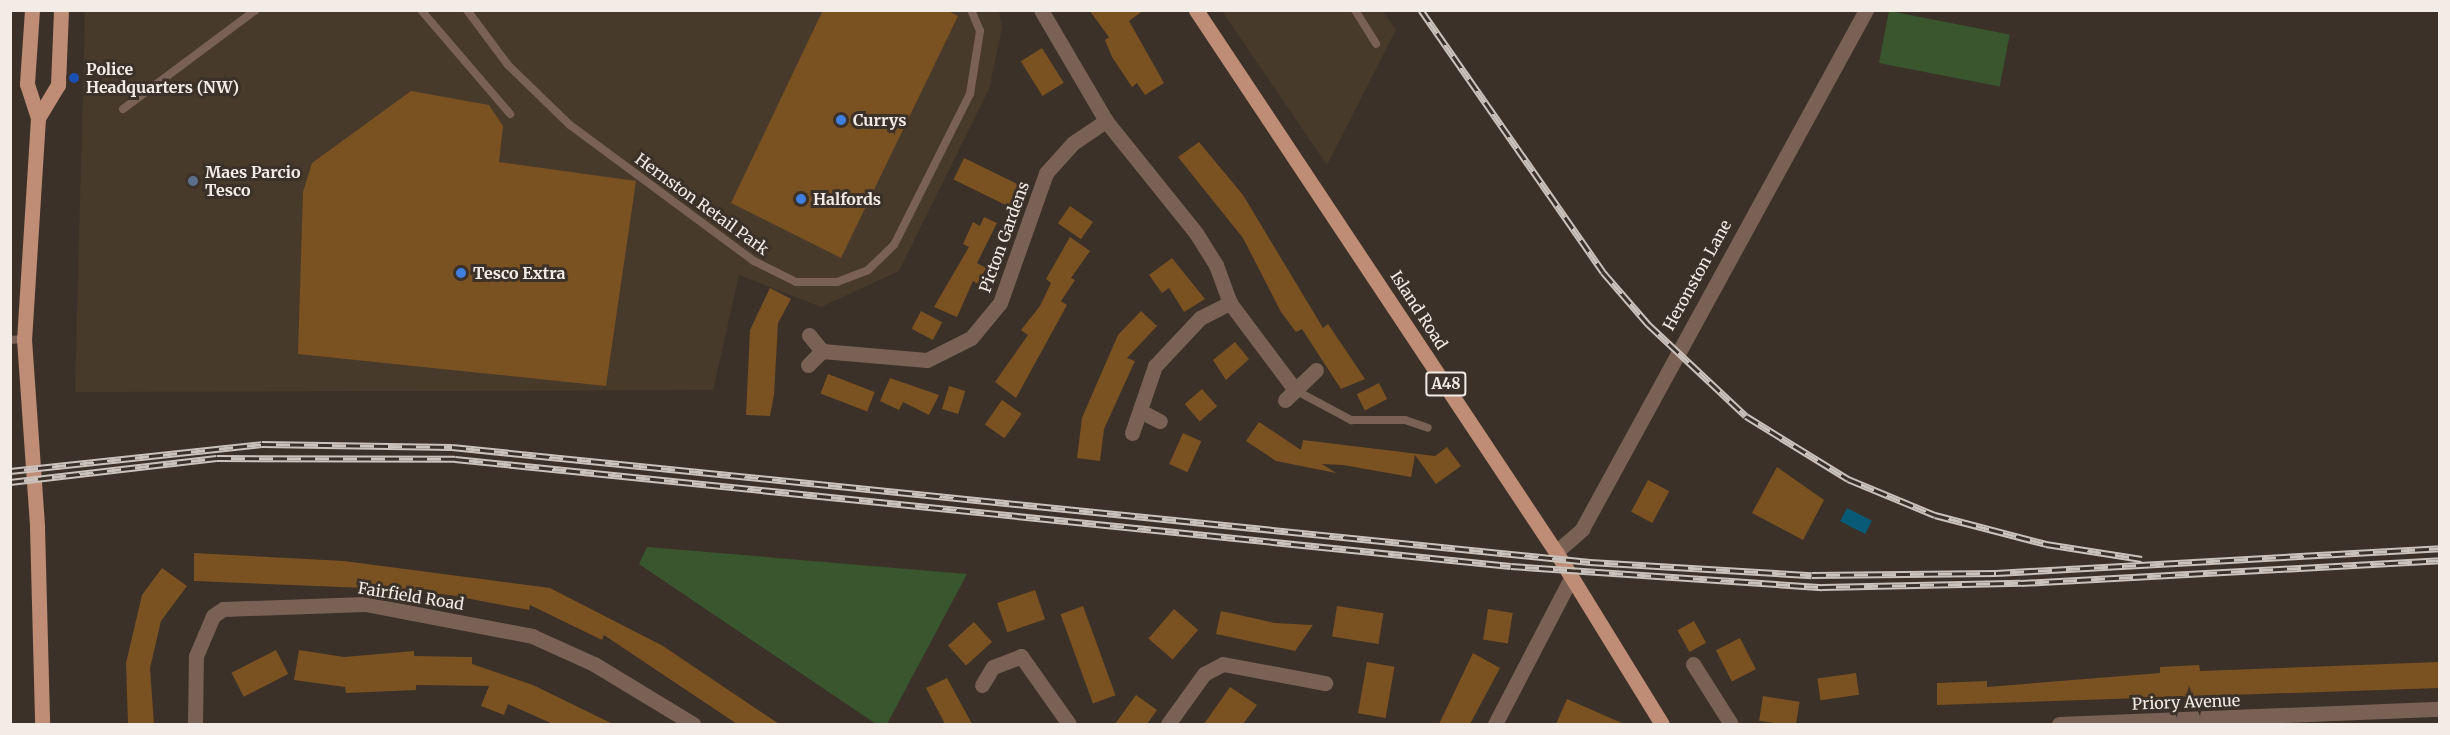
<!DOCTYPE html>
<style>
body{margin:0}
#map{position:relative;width:2450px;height:735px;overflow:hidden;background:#3b3128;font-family:Merriweather,serif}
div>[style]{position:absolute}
.built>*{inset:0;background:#483a2b}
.green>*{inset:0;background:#39562e;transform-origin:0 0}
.water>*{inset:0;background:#095a77;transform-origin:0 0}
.building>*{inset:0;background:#7a5121;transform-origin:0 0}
.service>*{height:8px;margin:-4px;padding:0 4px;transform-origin:4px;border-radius:4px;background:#7a6155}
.minor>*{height:15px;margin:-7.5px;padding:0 7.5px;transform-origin:7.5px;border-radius:7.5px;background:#7a6155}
.primary>*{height:15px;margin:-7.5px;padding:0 7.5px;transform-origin:7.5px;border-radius:7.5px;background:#bf8c75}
.rail>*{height:7px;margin-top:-3.5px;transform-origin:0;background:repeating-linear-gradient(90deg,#3b3128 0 14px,#cac2bc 0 28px);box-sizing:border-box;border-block:2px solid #cac2bc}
.dots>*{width:16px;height:16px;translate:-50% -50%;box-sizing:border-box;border:3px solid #3b3128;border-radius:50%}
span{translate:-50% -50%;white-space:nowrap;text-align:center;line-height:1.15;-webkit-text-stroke:6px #3b3128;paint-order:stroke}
.shield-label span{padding:2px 4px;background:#3b3128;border:2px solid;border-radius:4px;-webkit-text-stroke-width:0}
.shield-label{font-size:15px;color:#f3ece6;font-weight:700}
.poi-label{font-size:16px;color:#f3ece6;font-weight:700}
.left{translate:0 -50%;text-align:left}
.street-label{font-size:16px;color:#f3ece6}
.frame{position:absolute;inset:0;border:12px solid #f3ece6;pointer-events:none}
</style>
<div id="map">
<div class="built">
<i style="clip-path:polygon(85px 11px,999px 11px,1002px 28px,989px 89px,899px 271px,821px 307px,739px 275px,713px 390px,75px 392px)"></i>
<i style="clip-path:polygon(1222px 11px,1383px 11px,1396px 30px,1327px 165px)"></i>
</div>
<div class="green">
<i style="left:1889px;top:11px;width:123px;height:53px;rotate:11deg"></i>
<i style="clip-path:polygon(647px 547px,967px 574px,887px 724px,876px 724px,639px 564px)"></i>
</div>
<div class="water">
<i style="left:1847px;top:508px;width:28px;height:15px;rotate:27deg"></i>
</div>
<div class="building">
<i style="clip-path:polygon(823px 10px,946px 10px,958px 16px,841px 258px,731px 203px)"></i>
<i style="clip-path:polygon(1089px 10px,1144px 10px,1129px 21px,1164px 83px,1145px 95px,1137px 83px,1132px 87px,1112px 57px,1105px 40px,1109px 37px)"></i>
<i style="left:1042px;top:48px;width:41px;height:25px;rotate:58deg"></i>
<i style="clip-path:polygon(411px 91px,489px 105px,503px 126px,499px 162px,636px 181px,606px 386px,298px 354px,303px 192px,312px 163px)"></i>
<i style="clip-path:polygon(1199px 142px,1243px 195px,1323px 328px,1328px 324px,1365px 379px,1341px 389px,1302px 329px,1296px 332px,1281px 312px,1243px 238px,1178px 157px)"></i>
<i style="left:964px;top:158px;width:73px;height:24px;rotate:26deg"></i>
<i style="left:1070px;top:206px;width:28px;height:21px;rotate:35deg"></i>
<i style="clip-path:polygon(984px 217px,997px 223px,977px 263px,986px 268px,978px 284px,973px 281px,957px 317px,934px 307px,969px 247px,963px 244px,973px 222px,980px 226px)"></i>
<i style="clip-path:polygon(1070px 237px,1090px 251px,1071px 278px,1075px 280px,1061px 301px,1067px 305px,1016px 398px,995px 382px,1028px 335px,1021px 330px,1040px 306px,1051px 283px,1046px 279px)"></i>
<i style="clip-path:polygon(1172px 258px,1205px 299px,1184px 312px,1169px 288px,1162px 293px,1149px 275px)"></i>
<i style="clip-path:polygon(770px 288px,791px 299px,778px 323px,774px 395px,770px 416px,746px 415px,750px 330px)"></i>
<i style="left:921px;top:311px;width:24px;height:20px;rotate:28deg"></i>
<i style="clip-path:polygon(1141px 311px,1157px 326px,1127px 358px,1135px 361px,1104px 429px,1100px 461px,1077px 458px,1082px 418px,1094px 390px,1118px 335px)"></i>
<i style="clip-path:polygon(1235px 342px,1249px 359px,1226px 380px,1213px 360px)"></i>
<i style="left:828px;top:374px;width:50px;height:21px;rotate:21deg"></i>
<i style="clip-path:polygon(890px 378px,939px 395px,929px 415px,903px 402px,899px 410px,880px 401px)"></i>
<i style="left:1379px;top:383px;width:18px;height:25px;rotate:63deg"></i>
<i style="left:949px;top:386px;width:17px;height:24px;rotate:17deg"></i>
<i style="left:1202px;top:389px;width:23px;height:23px;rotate:49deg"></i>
<i style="left:1002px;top:400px;width:24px;height:30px;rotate:35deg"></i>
<i style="clip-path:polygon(1259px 422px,1301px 450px,1303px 440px,1435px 456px,1447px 447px,1461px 466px,1436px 484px,1415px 455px,1411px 477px,1343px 465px,1322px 464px,1336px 473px,1276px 461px,1246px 441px)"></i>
<i style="left:1183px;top:433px;width:20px;height:34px;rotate:24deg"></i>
<i style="clip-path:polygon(1777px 467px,1824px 500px,1803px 540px,1752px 513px)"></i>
<i style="left:1648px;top:480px;width:24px;height:36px;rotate:28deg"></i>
<i style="clip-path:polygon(194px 553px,344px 561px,550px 588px,663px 646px,779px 724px,737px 724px,604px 635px,602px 640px,530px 605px,529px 610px,450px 595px,365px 588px,194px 581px)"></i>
<i style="clip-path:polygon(162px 568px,187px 586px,161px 621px,150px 668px,154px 724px,128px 724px,126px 663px,142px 595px)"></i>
<i style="left:1035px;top:590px;width:31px;height:40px;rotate:71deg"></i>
<i style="left:1083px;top:606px;width:95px;height:24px;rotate:70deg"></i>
<i style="left:1337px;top:606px;width:47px;height:31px;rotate:9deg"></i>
<i style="left:1174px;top:609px;width:32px;height:39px;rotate:41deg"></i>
<i style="left:1488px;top:609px;width:25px;height:31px;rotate:9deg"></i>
<i style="clip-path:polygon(1221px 611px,1275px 623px,1313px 625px,1295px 651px,1216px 634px)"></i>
<i style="left:1694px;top:621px;width:25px;height:19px;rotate:61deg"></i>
<i style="left:974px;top:622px;width:27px;height:35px;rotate:48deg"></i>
<i style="left:1740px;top:638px;width:35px;height:27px;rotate:63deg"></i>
<i style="left:276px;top:650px;width:27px;height:50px;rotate:63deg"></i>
<i style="clip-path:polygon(299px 650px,344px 657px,414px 651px,414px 656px,472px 657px,472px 664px,533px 685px,613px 724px,553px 724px,508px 704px,504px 715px,481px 706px,489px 686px,416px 685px,416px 690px,346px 693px,345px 687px,294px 680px)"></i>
<i style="clip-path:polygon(1473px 653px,1500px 668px,1470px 724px,1439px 724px)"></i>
<i style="left:1367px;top:662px;width:28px;height:52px;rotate:10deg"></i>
<i style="clip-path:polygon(2439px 662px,2439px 688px,1937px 705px,1937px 683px,1987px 681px,1987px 687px,2160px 673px,2160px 667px,2199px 665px,2200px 671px)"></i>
<i style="left:1856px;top:673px;width:22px;height:39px;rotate:82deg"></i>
<i style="clip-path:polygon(947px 678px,972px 724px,945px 724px,926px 688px)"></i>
<i style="clip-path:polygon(1230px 687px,1257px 705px,1243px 724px,1204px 724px)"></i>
<i style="clip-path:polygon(1136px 695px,1157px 710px,1147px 724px,1115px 724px)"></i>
<i style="left:1763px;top:696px;width:37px;height:25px;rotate:9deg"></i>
<i style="clip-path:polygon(1567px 699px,1624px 724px,1556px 724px)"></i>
</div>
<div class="service">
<i style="left:421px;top:10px;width:137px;rotate:49.4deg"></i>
<i style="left:467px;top:10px;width:69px;rotate:53.3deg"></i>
<i style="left:508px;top:65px;width:86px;rotate:44.1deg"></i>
<i style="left:570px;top:125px;width:229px;rotate:36.5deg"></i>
<i style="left:754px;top:261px;width:47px;rotate:26.6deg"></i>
<i style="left:796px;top:282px;width:41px"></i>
<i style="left:837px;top:282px;width:33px;rotate:-21deg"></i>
<i style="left:868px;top:270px;width:36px;rotate:-44deg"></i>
<i style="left:894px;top:245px;width:169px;rotate:-63.3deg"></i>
<i style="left:970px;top:94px;width:64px;rotate:-81deg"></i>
<i style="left:980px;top:31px;width:23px;rotate:-113deg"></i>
<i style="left:1355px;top:10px;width:40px;rotate:58deg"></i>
<i style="left:123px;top:109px;width:166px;rotate:-36.7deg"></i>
<i style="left:10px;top:340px;width:14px;rotate:-4deg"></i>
<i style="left:1295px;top:390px;width:64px;rotate:28.2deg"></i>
<i style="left:1351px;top:420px;width:54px"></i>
<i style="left:1405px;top:420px;width:24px;rotate:19deg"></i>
</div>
<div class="minor">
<i style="left:1041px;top:10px;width:129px;rotate:59.6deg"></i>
<i style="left:1106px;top:121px;width:144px;rotate:51.2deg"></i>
<i style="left:1196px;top:233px;width:38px;rotate:58deg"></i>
<i style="left:1216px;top:265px;width:40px;rotate:69.8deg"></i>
<i style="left:1230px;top:303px;width:109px;rotate:53.2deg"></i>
<i style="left:809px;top:335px;width:21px;rotate:51deg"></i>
<i style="left:808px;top:365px;width:20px;rotate:-45deg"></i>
<i style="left:822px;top:351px;width:105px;rotate:4.9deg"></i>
<i style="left:927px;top:360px;width:49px;rotate:-26.6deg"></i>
<i style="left:971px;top:338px;width:45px;rotate:-50.4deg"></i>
<i style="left:1000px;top:303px;width:138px;rotate:-70.5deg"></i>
<i style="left:1046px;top:173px;width:40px;rotate:-48deg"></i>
<i style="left:1073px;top:143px;width:40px;rotate:-34deg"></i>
<i style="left:1285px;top:400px;width:43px;rotate:-44.1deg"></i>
<i style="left:1142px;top:412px;width:20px;rotate:27deg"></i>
<i style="left:1132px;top:433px;width:71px;rotate:-71.1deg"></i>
<i style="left:1155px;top:366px;width:66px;rotate:-46.8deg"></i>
<i style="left:1200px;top:318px;width:34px;rotate:-27deg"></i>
<i style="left:1556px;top:552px;width:35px;rotate:-41deg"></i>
<i style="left:1582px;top:529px;width:592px;rotate:-61.31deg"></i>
<i style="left:1693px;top:664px;width:71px;rotate:57.7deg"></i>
<i style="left:982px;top:685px;width:21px;rotate:-59deg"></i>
<i style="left:993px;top:667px;width:30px;rotate:-21deg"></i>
<i style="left:1021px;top:656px;width:83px;rotate:54.8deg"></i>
<i style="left:195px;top:724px;width:68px;rotate:-89.2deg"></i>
<i style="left:196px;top:656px;width:43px;rotate:-67deg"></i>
<i style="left:213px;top:616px;width:12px;rotate:-35deg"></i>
<i style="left:223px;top:609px;width:142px;rotate:-2deg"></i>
<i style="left:365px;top:604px;width:170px;rotate:10.8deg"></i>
<i style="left:532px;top:636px;width:68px;rotate:24.3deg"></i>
<i style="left:594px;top:664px;width:116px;rotate:31.2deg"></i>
<i style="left:1168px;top:724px;width:62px;rotate:-54.2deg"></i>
<i style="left:1204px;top:674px;width:21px;rotate:-28deg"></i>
<i style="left:1223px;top:664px;width:104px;rotate:10.6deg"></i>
<i style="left:1495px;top:724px;width:165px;rotate:-62.5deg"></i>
<i style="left:2059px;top:724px;width:381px;rotate:-2.3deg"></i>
</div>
<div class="primary">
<i style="left:32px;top:10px;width:74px;rotate:93.9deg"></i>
<i style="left:27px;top:84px;width:36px;rotate:72deg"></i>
<i style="left:38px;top:118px;width:221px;rotate:93.6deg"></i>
<i style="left:24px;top:339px;width:188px;rotate:86deg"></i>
<i style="left:37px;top:527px;width:197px;rotate:88.5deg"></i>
<i style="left:1196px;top:10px;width:651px;rotate:56.41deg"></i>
<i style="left:1556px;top:552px;width:202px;rotate:58.4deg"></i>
<i style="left:38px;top:118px;width:39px;rotate:-59deg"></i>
<i style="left:58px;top:85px;width:75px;rotate:-87.7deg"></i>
</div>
<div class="rail">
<i style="left:1421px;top:10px;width:319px;rotate:55.2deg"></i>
<i style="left:1603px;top:272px;width:69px;rotate:49.1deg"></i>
<i style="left:1648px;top:324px;width:134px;rotate:43.2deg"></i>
<i style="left:1746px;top:416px;width:120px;rotate:31.7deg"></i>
<i style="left:1848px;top:479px;width:94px;rotate:22.5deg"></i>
<i style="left:1935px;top:515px;width:115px;rotate:14.6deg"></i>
<i style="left:2046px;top:544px;width:97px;rotate:8.9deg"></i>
<i style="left:10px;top:471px;width:253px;rotate:-6.1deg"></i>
<i style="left:262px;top:444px;width:190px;rotate:0.9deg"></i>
<i style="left:452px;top:447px;width:1144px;rotate:5.77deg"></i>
<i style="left:1590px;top:562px;width:222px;rotate:3.4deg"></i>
<i style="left:1812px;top:575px;width:184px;rotate:-0.6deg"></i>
<i style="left:1996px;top:573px;width:445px;rotate:-3.2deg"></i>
<i style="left:10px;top:482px;width:208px;rotate:-6.6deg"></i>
<i style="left:217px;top:458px;width:238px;rotate:0.2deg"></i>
<i style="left:455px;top:459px;width:1061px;rotate:5.79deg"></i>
<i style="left:1511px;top:566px;width:312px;rotate:3.9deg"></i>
<i style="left:1822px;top:587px;width:199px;rotate:-1.2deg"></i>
<i style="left:2021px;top:583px;width:420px;rotate:-3.1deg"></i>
</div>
<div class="dots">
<i style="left:74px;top:78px;background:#1a4fb4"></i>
<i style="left:841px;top:120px;background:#3f7fe0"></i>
<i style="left:193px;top:181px;background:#5c6f8a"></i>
<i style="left:801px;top:199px;background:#3f7fe0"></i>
<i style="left:461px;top:273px;background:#3f7fe0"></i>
</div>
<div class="shield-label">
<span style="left:1446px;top:384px">A48</span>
</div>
<div class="poi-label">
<span class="left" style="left:86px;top:78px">Police<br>Headquarters (NW)</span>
<span class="left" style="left:853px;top:120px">Currys</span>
<span class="left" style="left:205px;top:181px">Maes Parcio<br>Tesco</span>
<span class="left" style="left:813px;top:199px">Halfords</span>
<span class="left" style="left:473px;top:273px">Tesco Extra</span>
</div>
<div class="street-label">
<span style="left:702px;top:204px;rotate:36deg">Hernston Retail Park</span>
<span style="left:1004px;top:237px;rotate:-70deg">Picton Gardens</span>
<span style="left:1697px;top:275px;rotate:-61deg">Heronston Lane</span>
<span style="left:1419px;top:310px;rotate:57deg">Island Road</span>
<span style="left:411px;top:596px;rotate:9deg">Fairfield Road</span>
<span style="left:2186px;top:702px;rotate:-2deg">Priory Avenue</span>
</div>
<div class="frame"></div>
</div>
